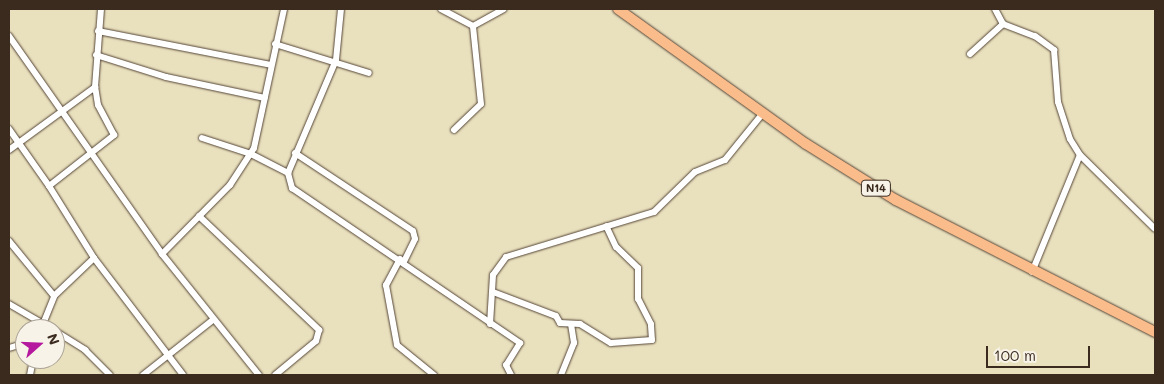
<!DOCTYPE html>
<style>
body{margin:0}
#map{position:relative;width:1164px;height:384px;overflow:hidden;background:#e9e0be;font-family:Mali,sans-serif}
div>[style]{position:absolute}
.roads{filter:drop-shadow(0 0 1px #554536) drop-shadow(0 0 1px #554536)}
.street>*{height:6px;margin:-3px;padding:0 3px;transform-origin:3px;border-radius:3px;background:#fff}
.primary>*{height:10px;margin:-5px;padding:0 5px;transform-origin:5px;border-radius:5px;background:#fabc8b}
span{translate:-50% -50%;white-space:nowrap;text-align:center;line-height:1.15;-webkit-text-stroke:4px #f7f3e8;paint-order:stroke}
.shield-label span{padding:1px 4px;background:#f7f3e8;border:1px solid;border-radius:4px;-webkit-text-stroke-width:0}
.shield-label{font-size:11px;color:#3b2a1e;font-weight:700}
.frame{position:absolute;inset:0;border:10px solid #3b2a1e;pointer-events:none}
.north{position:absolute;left:15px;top:319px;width:50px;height:50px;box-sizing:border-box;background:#f7f3e8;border:1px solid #aca397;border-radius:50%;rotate:70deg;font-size:14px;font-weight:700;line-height:20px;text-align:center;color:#3b2a1e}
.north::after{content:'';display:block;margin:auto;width:18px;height:22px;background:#b5179e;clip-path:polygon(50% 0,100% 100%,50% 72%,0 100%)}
.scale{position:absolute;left:986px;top:346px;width:104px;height:22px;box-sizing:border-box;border:2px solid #3b2a1e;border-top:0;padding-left:6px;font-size:15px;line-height:18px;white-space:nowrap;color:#3b2a1e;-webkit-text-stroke:4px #f7f3e8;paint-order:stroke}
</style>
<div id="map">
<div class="roads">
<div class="street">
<i style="left:341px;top:9px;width:51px;rotate:95.6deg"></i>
<i style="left:336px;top:60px;width:123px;rotate:113deg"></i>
<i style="left:288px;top:173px;width:16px;rotate:75deg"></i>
<i style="left:292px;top:188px;width:276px;rotate:34.2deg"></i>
<i style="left:520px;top:343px;width:26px;rotate:122deg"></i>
<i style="left:506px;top:365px;width:11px;rotate:63deg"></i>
<i style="left:441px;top:9px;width:36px;rotate:28deg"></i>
<i style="left:995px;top:9px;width:17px;rotate:62deg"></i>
<i style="left:1003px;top:24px;width:34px;rotate:21deg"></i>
<i style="left:1035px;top:36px;width:24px;rotate:36deg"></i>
<i style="left:1054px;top:50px;width:52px;rotate:85.6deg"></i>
<i style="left:1058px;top:102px;width:39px;rotate:72deg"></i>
<i style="left:1070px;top:139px;width:19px;rotate:58deg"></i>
<i style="left:1080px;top:155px;width:105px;rotate:44.6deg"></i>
<i style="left:98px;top:31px;width:176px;rotate:11.1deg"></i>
<i style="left:9px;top:36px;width:266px;rotate:54.9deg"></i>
<i style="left:162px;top:254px;width:155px;rotate:51.3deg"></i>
<i style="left:275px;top:44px;width:98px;rotate:17.1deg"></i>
<i style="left:970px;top:54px;width:45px;rotate:-42.3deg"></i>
<i style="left:96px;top:55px;width:73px;rotate:17.4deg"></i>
<i style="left:166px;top:77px;width:101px;rotate:12deg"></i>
<i style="left:9px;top:129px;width:70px;rotate:54.9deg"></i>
<i style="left:454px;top:130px;width:37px;rotate:-44deg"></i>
<i style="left:481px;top:104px;width:78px;rotate:-95.9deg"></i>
<i style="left:473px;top:26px;width:35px;rotate:-29deg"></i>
<i style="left:202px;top:138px;width:52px;rotate:18.1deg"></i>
<i style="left:251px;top:154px;width:42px;rotate:27.2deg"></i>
<i style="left:9px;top:150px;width:107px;rotate:-36.2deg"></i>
<i style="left:295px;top:153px;width:141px;rotate:33.5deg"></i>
<i style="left:413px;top:231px;width:8px;rotate:76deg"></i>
<i style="left:415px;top:239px;width:25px;rotate:116deg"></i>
<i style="left:199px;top:216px;width:166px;rotate:43.5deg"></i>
<i style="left:319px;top:330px;width:11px;rotate:105deg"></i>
<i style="left:316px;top:341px;width:53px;rotate:140.3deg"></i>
<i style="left:9px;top:241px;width:71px;rotate:50.7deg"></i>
<i style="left:162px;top:254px;width:97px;rotate:-45.4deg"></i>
<i style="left:230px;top:185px;width:44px;rotate:-57deg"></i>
<i style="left:254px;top:148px;width:142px;rotate:-77.8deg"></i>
<i style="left:94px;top:258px;width:147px;rotate:52.7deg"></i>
<i style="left:400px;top:259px;width:30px;rotate:118deg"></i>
<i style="left:386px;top:285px;width:61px;rotate:79.6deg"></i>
<i style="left:397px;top:345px;width:48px;rotate:39deg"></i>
<i style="left:1032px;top:272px;width:126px;rotate:-67.7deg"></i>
<i style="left:493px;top:292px;width:67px;rotate:20.9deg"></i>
<i style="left:556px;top:316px;width:8px;rotate:60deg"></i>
<i style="left:560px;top:323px;width:20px;rotate:3deg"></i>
<i style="left:580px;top:324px;width:36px;rotate:32deg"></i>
<i style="left:611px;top:343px;width:41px;rotate:-4.2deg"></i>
<i style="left:652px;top:340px;width:16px;rotate:-94deg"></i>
<i style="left:651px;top:324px;width:28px;rotate:-117deg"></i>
<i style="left:638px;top:299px;width:31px;rotate:-90deg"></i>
<i style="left:638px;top:268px;width:30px;rotate:-136deg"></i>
<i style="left:616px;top:247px;width:23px;rotate:-115deg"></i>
<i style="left:9px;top:304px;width:50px;rotate:30.2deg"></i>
<i style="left:490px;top:324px;width:49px;rotate:-86.5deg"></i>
<i style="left:493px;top:275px;width:22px;rotate:-54deg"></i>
<i style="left:506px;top:257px;width:155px;rotate:-16.9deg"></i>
<i style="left:654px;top:212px;width:57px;rotate:-44.3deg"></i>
<i style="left:695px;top:172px;width:32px;rotate:-22deg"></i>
<i style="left:725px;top:160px;width:60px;rotate:-51deg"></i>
<i style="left:41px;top:329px;width:35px;rotate:-68deg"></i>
<i style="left:54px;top:296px;width:55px;rotate:-43.5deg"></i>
<i style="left:94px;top:258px;width:85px;rotate:-122deg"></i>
<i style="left:49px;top:186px;width:83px;rotate:-38.1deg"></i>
<i style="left:114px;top:135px;width:34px;rotate:-118deg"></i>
<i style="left:98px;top:105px;width:18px;rotate:-99deg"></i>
<i style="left:95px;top:87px;width:78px;rotate:-85.6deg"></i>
<i style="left:55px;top:331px;width:36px;rotate:32deg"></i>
<i style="left:85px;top:350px;width:35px;rotate:45deg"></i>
<i style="left:9px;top:348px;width:17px;rotate:-17deg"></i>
<i style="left:30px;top:375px;width:16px;rotate:-79deg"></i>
<i style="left:143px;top:375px;width:89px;rotate:-38.2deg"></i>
<i style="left:561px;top:375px;width:35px;rotate:-68deg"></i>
<i style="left:574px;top:343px;width:19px;rotate:-99deg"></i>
</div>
<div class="primary">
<i style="left:618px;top:9px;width:231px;rotate:35.7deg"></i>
<i style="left:806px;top:144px;width:106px;rotate:31.9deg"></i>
<i style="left:896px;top:200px;width:291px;rotate:27deg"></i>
</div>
</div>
<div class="shield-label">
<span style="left:876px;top:188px">N14</span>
</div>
<div class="frame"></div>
<div class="north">N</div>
<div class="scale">100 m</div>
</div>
